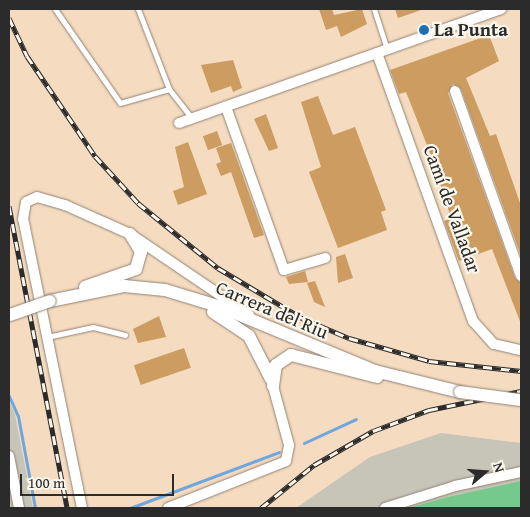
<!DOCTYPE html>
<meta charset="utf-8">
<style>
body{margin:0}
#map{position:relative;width:530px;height:517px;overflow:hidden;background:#f5dbbf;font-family:"Gentium Book Plus",serif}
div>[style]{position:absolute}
.industrial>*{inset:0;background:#c6c5b8}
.green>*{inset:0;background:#75c98c}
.stream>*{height:3px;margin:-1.5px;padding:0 1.5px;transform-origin:1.5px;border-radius:1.5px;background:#6ea6dd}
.building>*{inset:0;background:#cc9c61;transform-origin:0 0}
.roads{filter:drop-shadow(0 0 1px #908375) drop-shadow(0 0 1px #908375)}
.service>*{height:5px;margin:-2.5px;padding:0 2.5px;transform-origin:2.5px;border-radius:2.5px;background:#fff}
.minor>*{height:10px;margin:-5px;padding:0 5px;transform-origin:5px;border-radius:5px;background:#fff}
.tertiary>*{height:12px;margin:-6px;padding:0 6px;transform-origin:6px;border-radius:6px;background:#fff}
.rail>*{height:5px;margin-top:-2.5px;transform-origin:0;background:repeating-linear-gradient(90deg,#fbf7ec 0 9px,#2b2b2b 0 18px);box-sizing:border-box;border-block:1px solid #2b2b2b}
.bridges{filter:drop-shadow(0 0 1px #908375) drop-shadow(0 0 1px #908375)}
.tertiary-bridge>*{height:12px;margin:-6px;padding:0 6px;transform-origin:6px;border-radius:6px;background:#fff}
.dots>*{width:14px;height:14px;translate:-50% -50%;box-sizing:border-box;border:2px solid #fbf7ec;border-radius:50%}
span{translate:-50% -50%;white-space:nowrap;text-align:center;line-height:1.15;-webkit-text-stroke:4.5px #fbf7ec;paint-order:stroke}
.poi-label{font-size:19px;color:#2b2b2b;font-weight:700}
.left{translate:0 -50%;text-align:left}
.street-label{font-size:19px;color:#2b2b2b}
.frame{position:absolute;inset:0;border:10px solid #2b2b2b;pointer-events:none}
.north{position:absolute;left:460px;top:447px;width:50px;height:50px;-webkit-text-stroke:4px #fbf7ec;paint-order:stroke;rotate:72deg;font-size:14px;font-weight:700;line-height:20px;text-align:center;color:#2b2b2b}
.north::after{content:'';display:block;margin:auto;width:18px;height:22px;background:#2b2b2b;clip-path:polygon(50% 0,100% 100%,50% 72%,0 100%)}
.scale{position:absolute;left:20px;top:474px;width:154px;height:22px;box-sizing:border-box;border:2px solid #2b2b2b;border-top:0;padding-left:6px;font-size:15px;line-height:18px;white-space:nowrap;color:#2b2b2b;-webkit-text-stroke:4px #fbf7ec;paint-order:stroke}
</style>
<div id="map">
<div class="industrial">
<i style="clip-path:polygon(9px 401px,15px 414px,33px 508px,9px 508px)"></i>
<i style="clip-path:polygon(441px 433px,521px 443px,521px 508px,296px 508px,370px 457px)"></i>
</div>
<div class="green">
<i style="clip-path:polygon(521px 481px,521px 508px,409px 508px,448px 497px)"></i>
</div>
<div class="stream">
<i style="left:9px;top:396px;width:22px;rotate:66deg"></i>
<i style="left:18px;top:416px;width:94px;rotate:79.5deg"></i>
<i style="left:304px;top:443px;width:57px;rotate:-24.8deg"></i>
<i style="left:130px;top:508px;width:159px;rotate:-20.6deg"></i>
</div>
<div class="building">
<i style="clip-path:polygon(319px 9px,332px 9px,334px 15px,362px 9px,367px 24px,341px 37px,337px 26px,326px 30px)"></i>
<i style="clip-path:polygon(395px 9px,421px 9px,421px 10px,398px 18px)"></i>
<i style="clip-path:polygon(489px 35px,499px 61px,466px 78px,490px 136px,496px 134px,521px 206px,521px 256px,461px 89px,453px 84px,448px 93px,515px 278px,521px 283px,521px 324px,492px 249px,459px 261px,444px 221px,451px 218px,432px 158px,406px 92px,399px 94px,390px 70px)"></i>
<i style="clip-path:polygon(233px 60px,242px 88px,233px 92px,231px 86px,211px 93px,201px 65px)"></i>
<i style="clip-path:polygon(318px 96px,333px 135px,355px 127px,386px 210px,381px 212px,387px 230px,338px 248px,309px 172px,321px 167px,301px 102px)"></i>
<i style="clip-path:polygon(266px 114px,278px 148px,269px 151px,254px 119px)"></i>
<i style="left:217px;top:131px;width:15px;height:15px;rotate:70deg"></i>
<i style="clip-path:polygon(188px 142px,207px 194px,178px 205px,173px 191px,184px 187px,175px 147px)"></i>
<i style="clip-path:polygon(231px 143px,264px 235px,254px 238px,231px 172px,221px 176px,216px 164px,221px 162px,216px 148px)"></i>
<i style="clip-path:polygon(345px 254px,353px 278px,338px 283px,336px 257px)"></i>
<i style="clip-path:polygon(305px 271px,308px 282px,289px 284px,286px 277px)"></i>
<i style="clip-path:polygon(315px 281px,325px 307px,314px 302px,307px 283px)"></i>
<i style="clip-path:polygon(159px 316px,166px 337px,138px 343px,133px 329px)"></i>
<i style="left:184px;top:348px;width:21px;height:53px;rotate:71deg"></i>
</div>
<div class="roads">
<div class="service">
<i style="left:55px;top:9px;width:114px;rotate:55.3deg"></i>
<i style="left:120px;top:103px;width:51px;rotate:-15.9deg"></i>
<i style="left:169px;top:89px;width:86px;rotate:-111.2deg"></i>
<i style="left:374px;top:9px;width:42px;rotate:72deg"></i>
<i style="left:169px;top:89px;width:37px;rotate:52deg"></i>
<i style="left:47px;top:337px;width:47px;rotate:-12.3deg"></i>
<i style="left:93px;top:327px;width:33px;rotate:14deg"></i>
</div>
<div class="minor">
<i style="left:377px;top:53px;width:285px;rotate:70.3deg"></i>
<i style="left:473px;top:321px;width:31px;rotate:48deg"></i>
<i style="left:494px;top:344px;width:28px;rotate:13deg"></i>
<i style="left:455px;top:91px;width:196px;rotate:70.4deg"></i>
<i style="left:226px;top:107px;width:173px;rotate:70.4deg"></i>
<i style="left:284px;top:270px;width:43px;rotate:-16.3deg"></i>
<i style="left:179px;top:123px;width:342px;rotate:-19.5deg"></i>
<i style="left:9px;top:456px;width:53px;rotate:79.1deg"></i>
<i style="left:82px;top:508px;width:295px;rotate:-101.5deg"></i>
<i style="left:23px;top:219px;width:17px;rotate:-80deg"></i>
<i style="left:26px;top:202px;width:12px;rotate:-24deg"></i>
<i style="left:37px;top:197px;width:29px;rotate:16deg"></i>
<i style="left:65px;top:205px;width:71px;rotate:24deg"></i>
<i style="left:130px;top:234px;width:144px;rotate:34.2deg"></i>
<i style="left:168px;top:508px;width:127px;rotate:-21.7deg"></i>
<i style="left:286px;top:461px;width:16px;rotate:-79deg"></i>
<i style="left:289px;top:445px;width:61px;rotate:-105.2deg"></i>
<i style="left:385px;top:508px;width:73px;rotate:-17.4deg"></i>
<i style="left:455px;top:486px;width:67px;rotate:-12deg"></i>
</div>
<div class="tertiary">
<i style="left:85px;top:287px;width:54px;rotate:-19.4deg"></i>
<i style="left:136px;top:269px;width:18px;rotate:-74deg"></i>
<i style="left:141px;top:252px;width:21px;rotate:-121deg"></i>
<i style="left:50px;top:301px;width:76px;rotate:-11.5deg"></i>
<i style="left:124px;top:286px;width:41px;rotate:5.6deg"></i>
<i style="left:165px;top:290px;width:55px;rotate:16.8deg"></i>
<i style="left:218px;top:306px;width:170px;rotate:22.5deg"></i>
<i style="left:375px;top:371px;width:88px;rotate:13.9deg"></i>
<i style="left:213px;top:312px;width:43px;rotate:33.7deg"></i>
<i style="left:249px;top:336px;width:48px;rotate:62.9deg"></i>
<i style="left:273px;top:386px;width:21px;rotate:-82deg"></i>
<i style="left:276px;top:365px;width:18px;rotate:-34deg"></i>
<i style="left:291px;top:355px;width:89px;rotate:14.3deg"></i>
</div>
</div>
<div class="rail">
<i style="left:9px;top:18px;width:42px;rotate:64.7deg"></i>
<i style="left:27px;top:56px;width:121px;rotate:55.8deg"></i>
<i style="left:95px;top:156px;width:64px;rotate:47.5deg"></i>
<i style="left:138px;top:203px;width:103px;rotate:39.1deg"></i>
<i style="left:218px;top:268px;width:98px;rotate:30.8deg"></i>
<i style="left:302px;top:318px;width:51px;rotate:23.1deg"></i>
<i style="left:349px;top:338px;width:83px;rotate:16deg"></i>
<i style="left:429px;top:361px;width:93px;rotate:6.2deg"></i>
<i style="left:9px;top:206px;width:308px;rotate:79.1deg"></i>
<i style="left:261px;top:508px;width:68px;rotate:-39.1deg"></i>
<i style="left:314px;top:465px;width:68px;rotate:-30deg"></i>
<i style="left:373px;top:431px;width:60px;rotate:-20.6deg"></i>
<i style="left:429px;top:410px;width:94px;rotate:-11.7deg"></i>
</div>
<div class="bridges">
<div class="tertiary-bridge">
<i style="left:10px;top:315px;width:42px;rotate:-19.3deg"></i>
<i style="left:460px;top:392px;width:61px;rotate:7.6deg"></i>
</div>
</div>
<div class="dots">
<i style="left:424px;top:30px;background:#1f6fb2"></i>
</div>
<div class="poi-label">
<span class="left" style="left:434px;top:30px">La Punta</span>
</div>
<div class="street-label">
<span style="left:452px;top:209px;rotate:70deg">Camí de Valladar</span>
<span style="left:272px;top:310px;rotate:23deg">Carrera del Riu</span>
</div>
<div class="frame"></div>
<div class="north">N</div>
<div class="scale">100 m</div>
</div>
